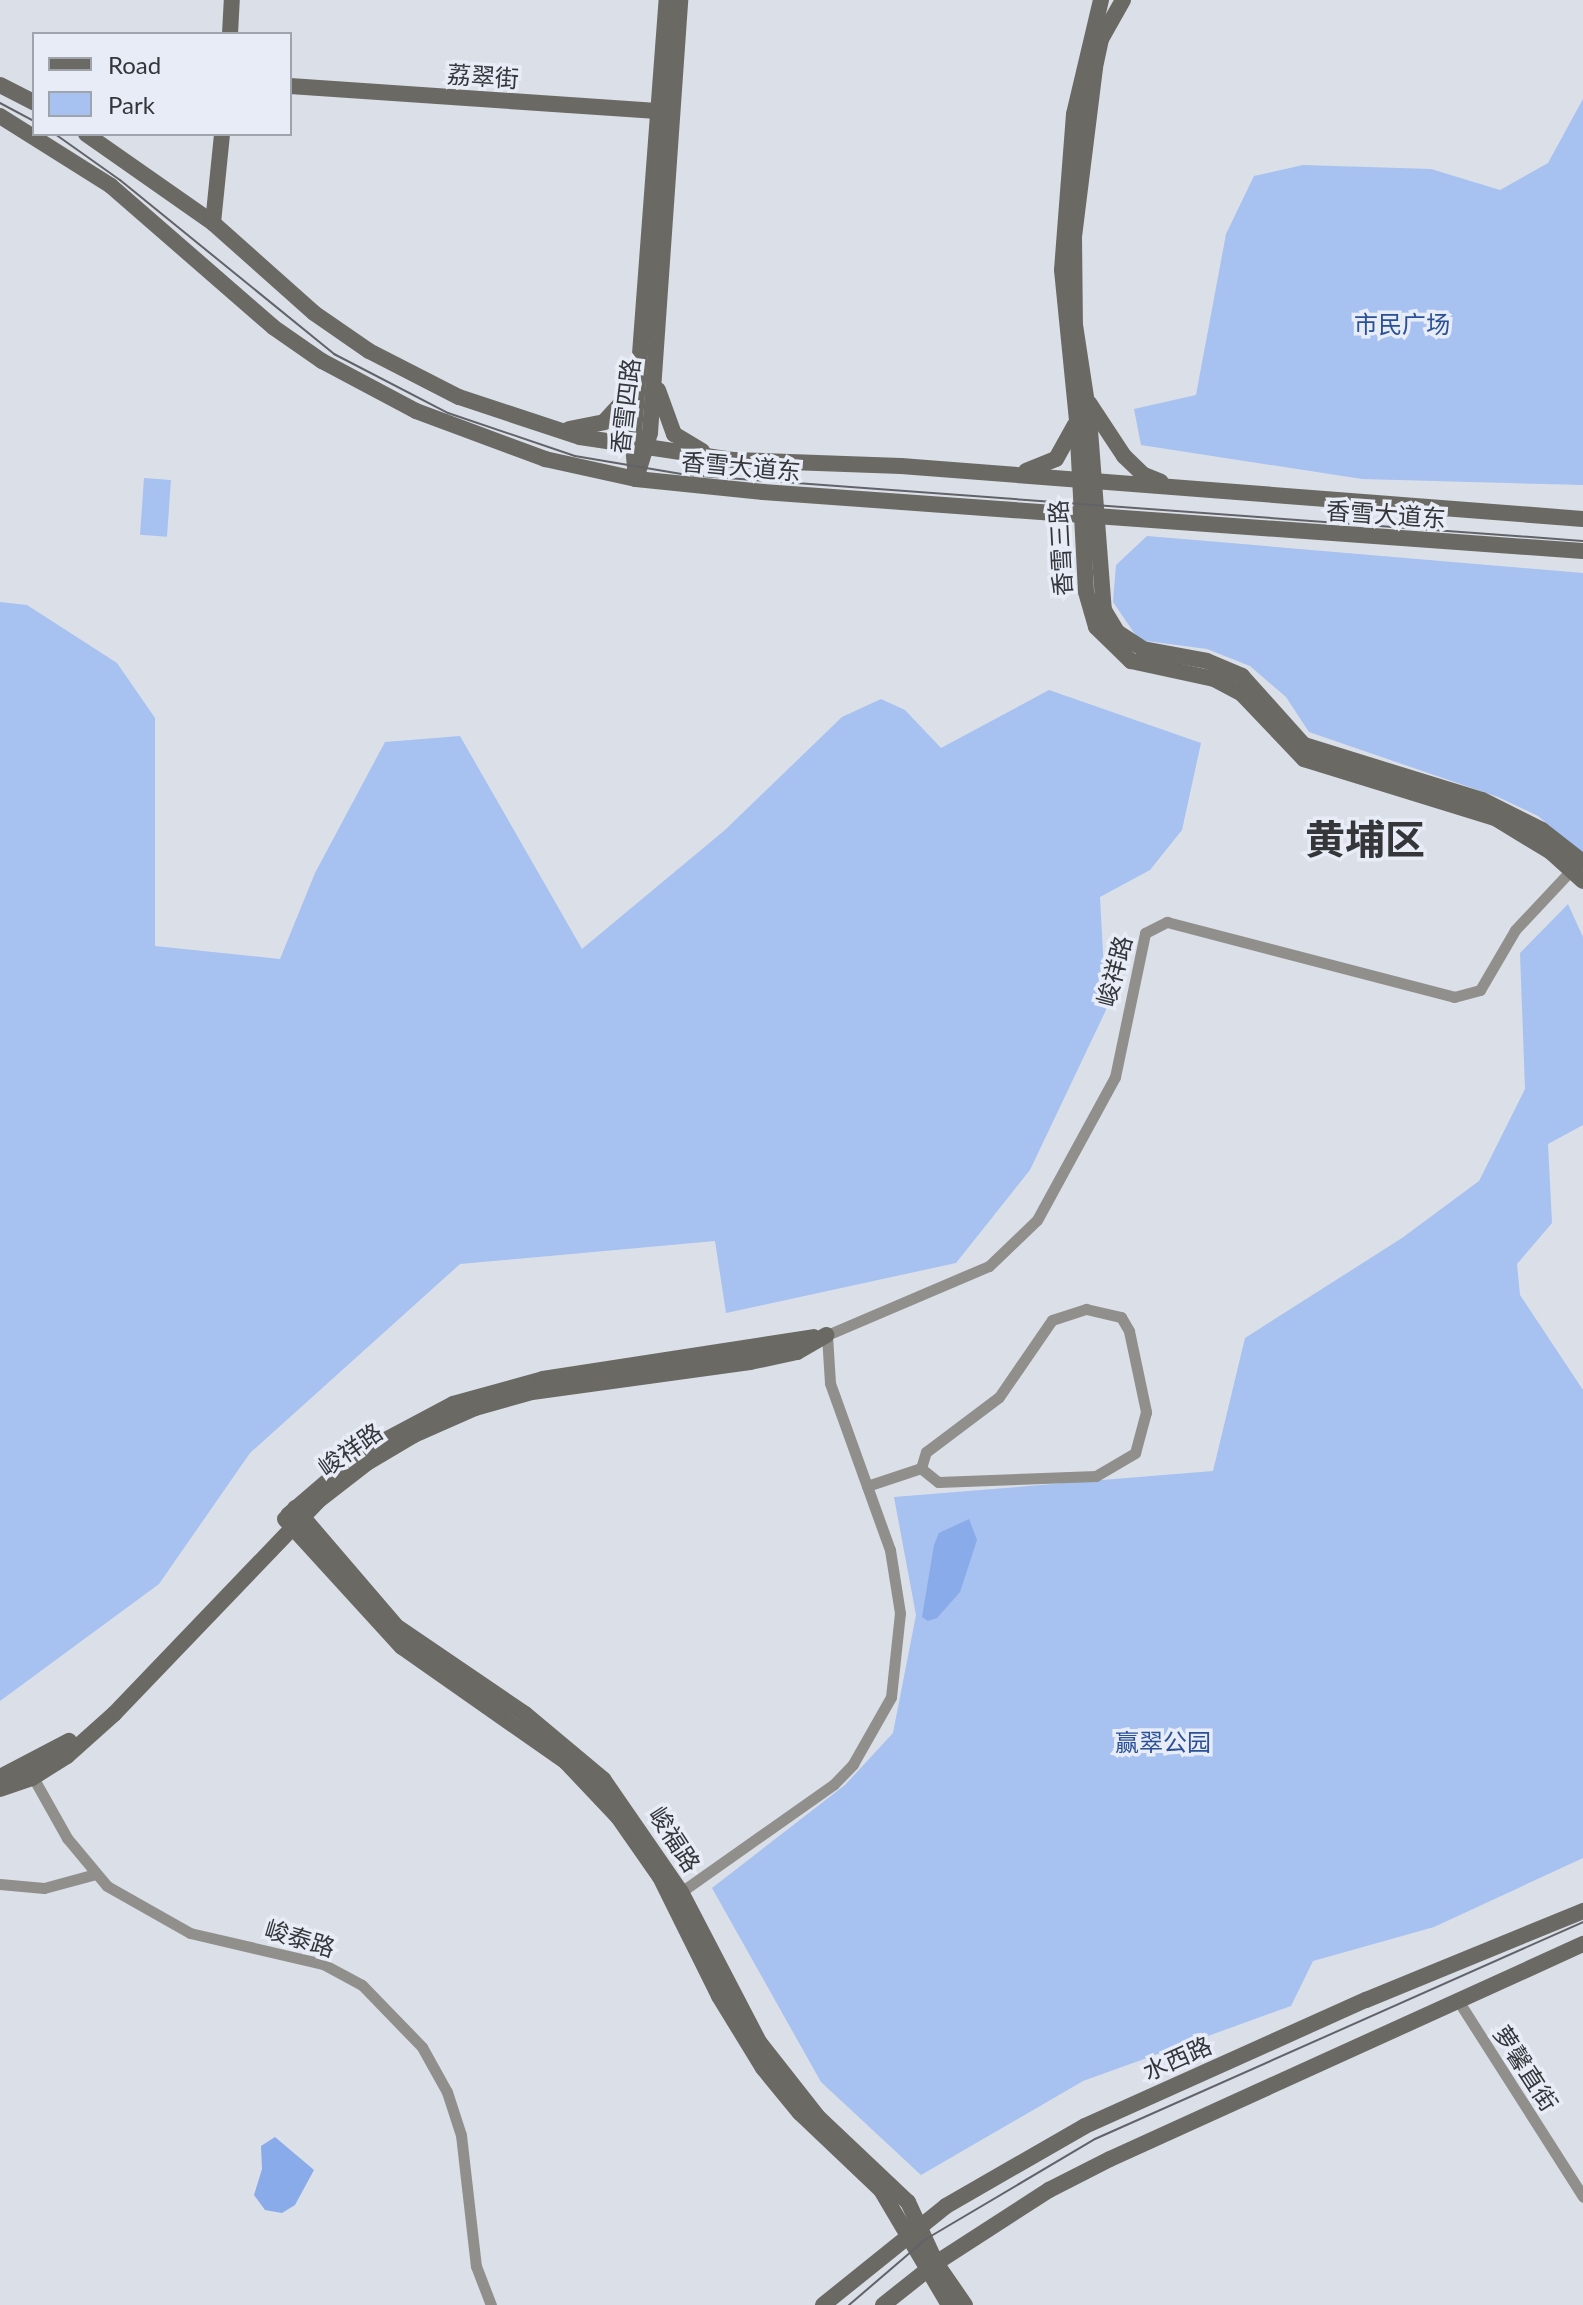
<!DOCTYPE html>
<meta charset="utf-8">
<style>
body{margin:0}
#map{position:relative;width:1583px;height:2305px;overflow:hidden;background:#dadfe8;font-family:Lato,"Noto Sans SC",sans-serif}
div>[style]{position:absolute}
.green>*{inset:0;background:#a7c1f0;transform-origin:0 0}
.water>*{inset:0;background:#8aabe9}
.street>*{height:11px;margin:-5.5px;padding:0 5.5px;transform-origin:5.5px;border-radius:5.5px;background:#908f8b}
.secondary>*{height:16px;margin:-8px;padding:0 8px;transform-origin:8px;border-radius:8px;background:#6a6963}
.tram>*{height:2px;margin:-1px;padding:0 1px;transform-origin:1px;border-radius:1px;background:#616369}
span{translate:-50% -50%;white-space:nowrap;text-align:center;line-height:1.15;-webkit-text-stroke:7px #e7ecf6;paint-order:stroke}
.street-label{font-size:24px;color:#34363a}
.park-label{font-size:24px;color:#2a5098}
.town-label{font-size:40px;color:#34363a;font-weight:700}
.legend{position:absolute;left:32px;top:32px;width:260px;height:104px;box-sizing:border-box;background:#e7ecf6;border:2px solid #9fa3ab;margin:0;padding:10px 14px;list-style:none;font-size:24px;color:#34363a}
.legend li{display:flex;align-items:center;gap:16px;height:40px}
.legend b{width:40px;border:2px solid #9fa3ab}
</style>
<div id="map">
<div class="green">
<i style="clip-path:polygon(1583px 99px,1583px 485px,1362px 479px,1141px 445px,1134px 409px,1196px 395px,1226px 234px,1254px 176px,1303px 165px,1431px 169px,1500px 190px,1548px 163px)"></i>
<i style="left:144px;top:478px;width:27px;height:57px;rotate:4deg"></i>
<i style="clip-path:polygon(1147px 536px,1583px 573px,1583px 854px,1538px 816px,1498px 797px,1309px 732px,1286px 697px,1250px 666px,1207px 649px,1139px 640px,1113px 602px,1116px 565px)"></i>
<i style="clip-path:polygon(0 602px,27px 605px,117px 663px,155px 718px,155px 946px,280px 959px,315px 873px,385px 742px,460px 736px,582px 949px,725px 830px,842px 717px,881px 699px,905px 710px,941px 748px,1049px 690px,1201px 743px,1182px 830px,1150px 870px,1100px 897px,1106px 1010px,1030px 1170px,956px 1263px,726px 1313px,715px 1241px,460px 1264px,250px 1453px,159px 1584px,0 1701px)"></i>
<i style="clip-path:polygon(1568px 904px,1583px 937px,1583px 1125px,1548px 1144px,1552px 1223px,1517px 1264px,1520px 1295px,1583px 1390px,1583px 1858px,1434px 1927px,1313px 1961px,1291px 2006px,1083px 2081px,921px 2175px,821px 2082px,712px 1888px,845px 1785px,893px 1733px,916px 1615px,894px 1497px,1213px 1471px,1245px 1338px,1402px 1238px,1479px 1181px,1525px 1089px,1520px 953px)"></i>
</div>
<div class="water">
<i style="clip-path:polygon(969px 1519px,977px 1540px,960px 1592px,937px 1618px,928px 1621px,922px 1617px,934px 1545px,939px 1533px)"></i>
<i style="clip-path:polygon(275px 2137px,314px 2170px,295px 2205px,282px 2213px,265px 2210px,254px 2195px,262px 2169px,261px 2146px)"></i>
</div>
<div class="street">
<i style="left:1086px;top:1309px;width:36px;rotate:13deg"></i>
<i style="left:1121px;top:1317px;width:16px;rotate:60deg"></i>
<i style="left:1129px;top:1331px;width:83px;rotate:78.1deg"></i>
<i style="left:1146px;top:1412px;width:42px;rotate:105deg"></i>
<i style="left:1135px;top:1453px;width:45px;rotate:149.5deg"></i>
<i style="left:1096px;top:1476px;width:158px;rotate:177.8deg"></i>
<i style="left:938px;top:1482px;width:22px;rotate:-141deg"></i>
<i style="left:921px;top:1468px;width:17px;rotate:-73deg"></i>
<i style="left:926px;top:1452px;width:91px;rotate:-37deg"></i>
<i style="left:999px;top:1397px;width:93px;rotate:-55.5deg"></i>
<i style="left:1052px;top:1320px;width:36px;rotate:-18deg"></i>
<i style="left:867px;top:1486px;width:57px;rotate:-18.4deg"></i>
<i style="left:30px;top:1772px;width:76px;rotate:60.7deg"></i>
<i style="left:67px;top:1838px;width:62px;rotate:50.2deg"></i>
<i style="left:107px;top:1886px;width:95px;rotate:29.5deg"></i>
<i style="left:190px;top:1933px;width:137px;rotate:13.1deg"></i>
<i style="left:323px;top:1964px;width:44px;rotate:28.3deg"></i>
<i style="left:362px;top:1985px;width:86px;rotate:45.9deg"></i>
<i style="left:422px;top:2047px;width:51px;rotate:60.9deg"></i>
<i style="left:447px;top:2092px;width:45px;rotate:72deg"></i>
<i style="left:461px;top:2135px;width:132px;rotate:83.5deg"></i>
<i style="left:476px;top:2266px;width:42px;rotate:69deg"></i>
<i style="left:0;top:1884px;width:44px;rotate:5.2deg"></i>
<i style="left:44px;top:1888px;width:54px;rotate:-15.1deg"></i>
<i style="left:681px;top:1892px;width:187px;rotate:-35.2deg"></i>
<i style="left:834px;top:1784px;width:28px;rotate:-46deg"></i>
<i style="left:853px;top:1764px;width:77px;rotate:-60.4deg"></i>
<i style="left:891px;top:1697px;width:84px;rotate:-83.9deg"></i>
<i style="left:900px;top:1613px;width:64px;rotate:-99deg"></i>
<i style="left:890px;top:1550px;width:177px;rotate:-109.8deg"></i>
<i style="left:830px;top:1383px;width:48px;rotate:-93.6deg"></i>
<i style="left:827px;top:1335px;width:176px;rotate:-23.1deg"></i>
<i style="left:989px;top:1266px;width:66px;rotate:-43.8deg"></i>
<i style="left:1037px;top:1220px;width:163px;rotate:-61.4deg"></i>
<i style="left:1115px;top:1077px;width:147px;rotate:-78.2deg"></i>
<i style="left:1145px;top:933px;width:25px;rotate:-27deg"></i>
<i style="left:1167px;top:922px;width:297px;rotate:14.6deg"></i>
<i style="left:1454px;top:997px;width:27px;rotate:-15deg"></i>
<i style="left:1480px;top:990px;width:69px;rotate:-59.7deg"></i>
<i style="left:1515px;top:930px;width:88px;rotate:-46.8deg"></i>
<i style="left:1459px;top:2002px;width:231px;rotate:57.5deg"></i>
</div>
<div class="secondary">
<i style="left:1101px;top:0;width:117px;rotate:103.3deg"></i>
<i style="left:1074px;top:114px;width:156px;rotate:94.4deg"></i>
<i style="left:1062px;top:270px;width:151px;rotate:84.3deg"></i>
<i style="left:1077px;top:420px;width:172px;rotate:87deg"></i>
<i style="left:1086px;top:592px;width:36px;rotate:74deg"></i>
<i style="left:1096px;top:627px;width:49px;rotate:44.2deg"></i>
<i style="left:1131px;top:661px;width:85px;rotate:12.2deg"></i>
<i style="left:1214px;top:679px;width:32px;rotate:28deg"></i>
<i style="left:1242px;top:694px;width:90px;rotate:46.4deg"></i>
<i style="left:1304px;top:759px;width:200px;rotate:17.2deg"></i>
<i style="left:1495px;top:818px;width:66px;rotate:31.3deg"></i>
<i style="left:1551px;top:852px;width:43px;rotate:42.2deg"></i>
<i style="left:1123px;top:0;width:45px;rotate:119.4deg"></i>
<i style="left:1101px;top:39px;width:30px;rotate:102deg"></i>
<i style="left:1095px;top:68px;width:169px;rotate:97.1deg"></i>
<i style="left:1074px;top:236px;width:89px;rotate:89.4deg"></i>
<i style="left:1075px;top:325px;width:93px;rotate:81.3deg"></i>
<i style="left:1089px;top:417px;width:194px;rotate:85.6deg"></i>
<i style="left:1104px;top:610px;width:26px;rotate:59deg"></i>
<i style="left:1117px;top:632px;width:31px;rotate:33deg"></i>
<i style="left:1143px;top:649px;width:65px;rotate:10.6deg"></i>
<i style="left:1207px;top:661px;width:38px;rotate:23deg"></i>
<i style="left:1242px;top:676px;width:93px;rotate:48.1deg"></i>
<i style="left:1304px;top:745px;width:186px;rotate:17.2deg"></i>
<i style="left:1482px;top:800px;width:67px;rotate:26.6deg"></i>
<i style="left:1542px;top:830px;width:52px;rotate:38deg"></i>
<i style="left:230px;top:34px;width:34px;rotate:-87deg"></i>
<i style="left:0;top:85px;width:38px;rotate:27deg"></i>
<i style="left:290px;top:86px;width:379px;rotate:3.9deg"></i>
<i style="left:0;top:116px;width:131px;rotate:32.2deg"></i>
<i style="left:111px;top:186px;width:215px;rotate:41deg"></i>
<i style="left:273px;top:327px;width:60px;rotate:34.8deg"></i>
<i style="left:322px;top:361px;width:106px;rotate:28deg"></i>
<i style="left:416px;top:411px;width:138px;rotate:20.4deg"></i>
<i style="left:545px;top:459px;width:93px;rotate:12.4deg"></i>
<i style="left:636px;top:479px;width:128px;rotate:5.8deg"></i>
<i style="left:763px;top:492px;width:822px;rotate:4.12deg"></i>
<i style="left:86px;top:134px;width:155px;rotate:35deg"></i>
<i style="left:213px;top:223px;width:135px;rotate:41.7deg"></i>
<i style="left:314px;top:313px;width:67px;rotate:34.6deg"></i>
<i style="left:369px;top:351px;width:101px;rotate:27.1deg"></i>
<i style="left:459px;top:397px;width:127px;rotate:18.3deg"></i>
<i style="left:580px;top:437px;width:156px;rotate:8.5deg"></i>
<i style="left:734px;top:460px;width:167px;rotate:2.1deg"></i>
<i style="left:901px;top:466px;width:684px;rotate:4.44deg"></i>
<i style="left:213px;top:223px;width:89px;rotate:-84.2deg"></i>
<i style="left:658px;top:390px;width:47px;rotate:70deg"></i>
<i style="left:674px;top:434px;width:33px;rotate:31deg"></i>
<i style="left:1089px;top:403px;width:64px;rotate:56.6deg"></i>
<i style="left:1124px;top:456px;width:28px;rotate:44deg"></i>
<i style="left:1144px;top:475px;width:18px;rotate:22deg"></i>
<i style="left:569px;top:429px;width:36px;rotate:-11deg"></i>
<i style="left:604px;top:422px;width:47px;rotate:-47.6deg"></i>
<i style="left:1026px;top:471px;width:32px;rotate:-22deg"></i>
<i style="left:1056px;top:459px;width:39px;rotate:-61deg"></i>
<i style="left:636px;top:479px;width:48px;rotate:-73.1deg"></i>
<i style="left:650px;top:433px;width:434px;rotate:-86deg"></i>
<i style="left:636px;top:479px;width:32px;rotate:-95deg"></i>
<i style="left:633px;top:447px;width:448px;rotate:-85.7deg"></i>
<i style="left:295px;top:1508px;width:155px;rotate:49.4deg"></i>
<i style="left:396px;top:1626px;width:156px;rotate:34.3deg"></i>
<i style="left:525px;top:1714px;width:102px;rotate:39.8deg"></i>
<i style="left:603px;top:1779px;width:137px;rotate:55.4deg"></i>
<i style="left:681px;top:1892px;width:169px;rotate:62.5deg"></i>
<i style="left:759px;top:2042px;width:95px;rotate:51.8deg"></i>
<i style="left:818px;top:2117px;width:124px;rotate:43.4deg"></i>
<i style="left:908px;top:2202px;width:67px;rotate:65.3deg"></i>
<i style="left:936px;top:2263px;width:51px;rotate:55.4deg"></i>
<i style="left:288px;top:1515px;width:94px;rotate:-40.7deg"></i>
<i style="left:359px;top:1454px;width:106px;rotate:-28deg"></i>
<i style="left:453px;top:1404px;width:93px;rotate:-15.5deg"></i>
<i style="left:543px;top:1379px;width:274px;rotate:-8.8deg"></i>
<i style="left:285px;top:1519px;width:173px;rotate:47.6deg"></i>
<i style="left:402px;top:1647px;width:200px;rotate:35deg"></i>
<i style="left:566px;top:1762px;width:76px;rotate:46.6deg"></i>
<i style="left:618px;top:1817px;width:73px;rotate:55deg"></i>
<i style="left:660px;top:1877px;width:133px;rotate:63.6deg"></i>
<i style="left:719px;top:1996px;width:84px;rotate:58.6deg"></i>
<i style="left:763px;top:2068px;width:58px;rotate:50.6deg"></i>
<i style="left:800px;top:2113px;width:112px;rotate:43.5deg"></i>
<i style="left:881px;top:2190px;width:134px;rotate:59.4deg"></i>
<i style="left:0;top:1777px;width:78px;rotate:-27.6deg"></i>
<i style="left:0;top:1789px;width:34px;rotate:-19deg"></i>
<i style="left:32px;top:1778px;width:41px;rotate:-32.2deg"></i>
<i style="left:67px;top:1756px;width:63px;rotate:-41.8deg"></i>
<i style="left:114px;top:1714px;width:295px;rotate:-46.2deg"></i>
<i style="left:318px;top:1501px;width:62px;rotate:-37.8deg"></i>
<i style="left:367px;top:1463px;width:55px;rotate:-30.8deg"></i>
<i style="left:414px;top:1435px;width:67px;rotate:-23.9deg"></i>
<i style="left:475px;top:1408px;width:59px;rotate:-15.7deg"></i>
<i style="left:532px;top:1392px;width:220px;rotate:-7.8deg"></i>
<i style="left:750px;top:1362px;width:48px;rotate:-12deg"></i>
<i style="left:797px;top:1352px;width:34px;rotate:-30deg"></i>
<i style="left:823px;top:2305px;width:158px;rotate:-38.8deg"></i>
<i style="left:946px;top:2206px;width:160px;rotate:-29.9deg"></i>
<i style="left:1085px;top:2126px;width:308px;rotate:-24.2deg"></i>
<i style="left:1366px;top:2000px;width:235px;rotate:-22.3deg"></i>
<i style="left:883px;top:2305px;width:68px;rotate:-38.4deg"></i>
<i style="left:936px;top:2263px;width:135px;rotate:-32.9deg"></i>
<i style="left:1049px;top:2190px;width:68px;rotate:-26.9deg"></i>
<i style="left:1110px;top:2159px;width:520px;rotate:-24.44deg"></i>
</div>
<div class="tram">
<i style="left:0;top:103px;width:38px;rotate:28deg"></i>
<i style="left:55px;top:134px;width:80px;rotate:35.3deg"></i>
<i style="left:120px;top:180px;width:276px;rotate:39.1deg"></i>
<i style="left:334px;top:354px;width:128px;rotate:27.4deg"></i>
<i style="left:448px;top:413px;width:134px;rotate:18.7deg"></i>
<i style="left:575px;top:456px;width:114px;rotate:9.6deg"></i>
<i style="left:687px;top:475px;width:898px;rotate:4.21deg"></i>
<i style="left:849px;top:2305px;width:101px;rotate:-40.6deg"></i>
<i style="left:926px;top:2239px;width:196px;rotate:-30.6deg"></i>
<i style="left:1095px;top:2139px;width:534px;rotate:-23.97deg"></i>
</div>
<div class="street-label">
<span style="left:483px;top:76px;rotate:4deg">荔翠街</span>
<span style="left:625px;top:406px;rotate:-83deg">香雪四路</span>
<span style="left:741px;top:466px;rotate:5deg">香雪大道东</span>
<span style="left:1386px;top:514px;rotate:4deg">香雪大道东</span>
<span style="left:1060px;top:548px;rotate:-93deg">香雪三路</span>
<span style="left:1114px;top:971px;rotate:-75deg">峻祥路</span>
<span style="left:350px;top:1449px;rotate:-35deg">峻祥路</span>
<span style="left:675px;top:1839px;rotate:57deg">峻福路</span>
<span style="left:300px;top:1938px;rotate:17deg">峻泰路</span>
<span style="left:1177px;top:2058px;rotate:-24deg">水西路</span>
<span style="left:1526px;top:2068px;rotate:57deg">萝馨直街</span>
</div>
<div class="park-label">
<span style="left:1402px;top:324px">市民广场</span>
<span style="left:1163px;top:1742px">赢翠公园</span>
</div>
<div class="town-label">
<span style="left:1365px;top:839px">黄埔区</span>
</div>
<ul class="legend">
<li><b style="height:10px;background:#6a6963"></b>Road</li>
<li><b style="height:22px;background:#a7c1f0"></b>Park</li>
</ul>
</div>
